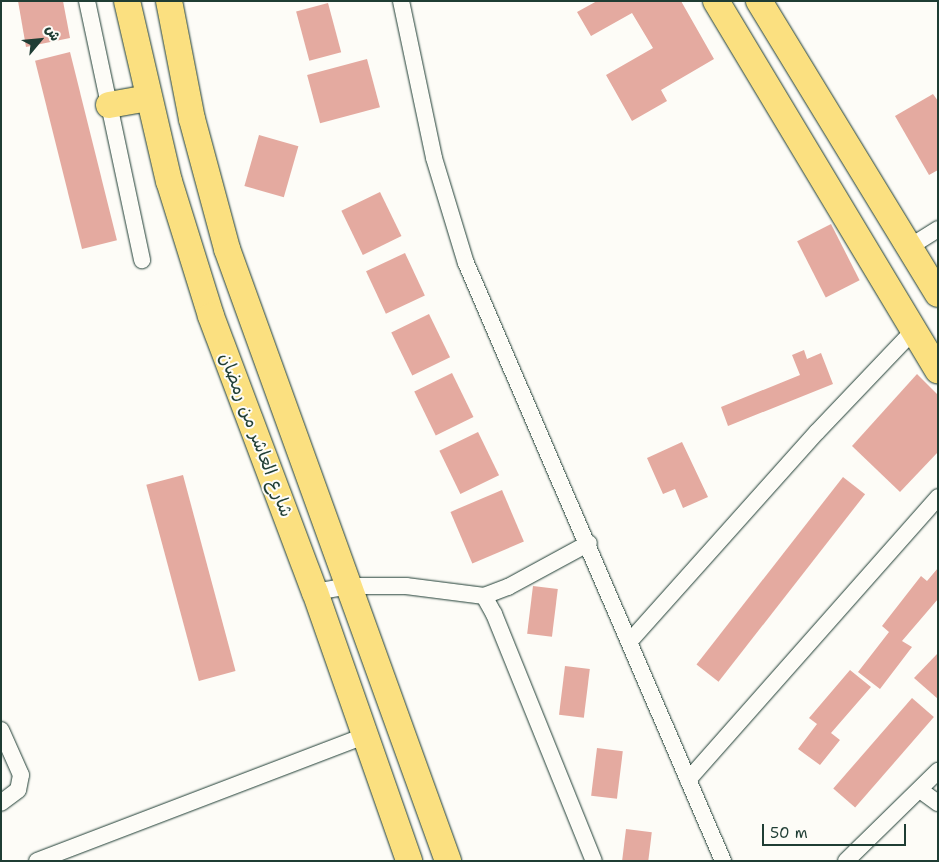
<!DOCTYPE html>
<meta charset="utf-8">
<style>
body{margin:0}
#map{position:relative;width:939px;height:862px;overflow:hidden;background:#fdfcf7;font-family:"Shantell Sans","Playpen Sans Arabic",sans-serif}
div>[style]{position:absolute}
.building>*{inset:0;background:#e4aaa0;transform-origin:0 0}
.roads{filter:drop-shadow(0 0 1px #1f3d34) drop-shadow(0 0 1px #1f3d34)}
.street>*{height:16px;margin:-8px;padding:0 8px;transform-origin:8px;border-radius:8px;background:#fdfcf7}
.primary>*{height:26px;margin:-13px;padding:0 13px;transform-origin:13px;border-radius:13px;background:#fbe080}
span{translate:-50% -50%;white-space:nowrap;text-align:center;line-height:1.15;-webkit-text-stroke:4px #fdfcf7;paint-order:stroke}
.street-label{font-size:18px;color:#1f3d34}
.frame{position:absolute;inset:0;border:2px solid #1f3d34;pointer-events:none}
.north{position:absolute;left:15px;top:15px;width:50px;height:50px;-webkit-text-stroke:4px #fdfcf7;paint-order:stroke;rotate:62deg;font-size:14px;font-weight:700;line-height:20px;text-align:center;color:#1f3d34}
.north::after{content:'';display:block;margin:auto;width:18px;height:22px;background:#1f3d34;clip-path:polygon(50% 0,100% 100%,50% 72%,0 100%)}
.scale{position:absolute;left:762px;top:824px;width:144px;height:22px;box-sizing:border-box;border:2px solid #1f3d34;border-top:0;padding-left:6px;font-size:15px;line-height:18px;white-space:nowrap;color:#1f3d34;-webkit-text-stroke:4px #fdfcf7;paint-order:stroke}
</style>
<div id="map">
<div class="building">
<i style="clip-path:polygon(18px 1px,63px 1px,70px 38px,26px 47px)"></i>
<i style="clip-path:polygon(597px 1px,681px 1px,714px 59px,661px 90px,667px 101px,632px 121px,606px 75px,653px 48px,632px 13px,591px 36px,577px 12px)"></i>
<i style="left:328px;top:3px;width:51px;height:33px;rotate:75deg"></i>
<i style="left:70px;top:52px;width:194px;height:36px;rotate:76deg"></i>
<i style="left:367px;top:59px;width:50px;height:62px;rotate:75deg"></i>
<i style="clip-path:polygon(933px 94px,938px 101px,938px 170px,929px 175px,895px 116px)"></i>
<i style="left:259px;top:135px;width:41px;height:53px;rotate:16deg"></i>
<i style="left:380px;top:192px;width:49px;height:43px;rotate:64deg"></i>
<i style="left:831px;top:224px;width:63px;height:38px;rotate:63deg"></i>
<i style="left:405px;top:253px;width:47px;height:43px;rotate:65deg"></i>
<i style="left:429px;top:314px;width:48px;height:42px;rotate:64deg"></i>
<i style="clip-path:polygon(804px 350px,807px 359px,821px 353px,833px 384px,728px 426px,721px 407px,800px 375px,792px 355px)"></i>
<i style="left:452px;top:373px;width:49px;height:42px;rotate:64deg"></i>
<i style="clip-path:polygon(917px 374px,938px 395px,938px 452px,900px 492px,852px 446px)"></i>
<i style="left:478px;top:432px;width:48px;height:43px;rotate:64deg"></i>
<i style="clip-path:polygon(682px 442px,708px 497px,683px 508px,675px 489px,663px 494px,647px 458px)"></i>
<i style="left:183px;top:475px;width:203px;height:38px;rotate:75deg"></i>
<i style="left:843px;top:477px;width:28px;height:238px;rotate:38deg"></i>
<i style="left:502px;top:490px;width:56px;height:56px;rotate:67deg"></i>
<i style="clip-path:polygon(938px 568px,938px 599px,902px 641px,912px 647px,880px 689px,858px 672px,889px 632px,882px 626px,921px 576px,927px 581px)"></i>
<i style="left:533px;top:586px;width:25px;height:48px;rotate:7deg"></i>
<i style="clip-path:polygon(938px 653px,938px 699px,914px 678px)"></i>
<i style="left:565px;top:666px;width:25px;height:49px;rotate:7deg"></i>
<i style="clip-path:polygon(850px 670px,871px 687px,831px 733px,840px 740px,820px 765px,798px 749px,817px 724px,809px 718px)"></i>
<i style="left:912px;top:698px;width:29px;height:120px;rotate:41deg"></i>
<i style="left:597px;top:748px;width:26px;height:48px;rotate:7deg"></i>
<i style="left:626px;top:829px;width:26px;height:32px;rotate:7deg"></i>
</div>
<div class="roads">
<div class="street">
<i style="left:87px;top:1px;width:265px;rotate:78deg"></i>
<i style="left:401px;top:1px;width:160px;rotate:78.1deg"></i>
<i style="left:434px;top:158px;width:110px;rotate:73.1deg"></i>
<i style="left:466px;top:263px;width:651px;rotate:66.74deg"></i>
<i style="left:911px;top:246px;width:32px;rotate:-32deg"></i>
<i style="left:315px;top:592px;width:36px;rotate:-10deg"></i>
<i style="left:350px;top:586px;width:56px"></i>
<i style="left:406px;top:586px;width:79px;rotate:7.3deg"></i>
<i style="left:484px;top:596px;width:26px;rotate:-21deg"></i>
<i style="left:508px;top:587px;width:92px;rotate:-28.5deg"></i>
<i style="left:484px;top:596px;width:21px;rotate:61deg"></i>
<i style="left:494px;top:614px;width:266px;rotate:68deg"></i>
<i style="left:630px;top:641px;width:280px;rotate:-48.2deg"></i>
<i style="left:817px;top:432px;width:141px;rotate:-46.4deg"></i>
<i style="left:1px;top:730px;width:49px;rotate:66deg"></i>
<i style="left:21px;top:775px;width:15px;rotate:101deg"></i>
<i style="left:18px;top:790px;width:21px;rotate:143deg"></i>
<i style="left:688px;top:780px;width:378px;rotate:-48.5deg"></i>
<i style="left:920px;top:790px;width:22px;rotate:36deg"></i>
<i style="left:37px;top:861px;width:351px;rotate:-20.9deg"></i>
<i style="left:846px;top:861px;width:129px;rotate:-44.4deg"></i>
</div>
<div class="primary">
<i style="left:127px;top:1px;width:185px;rotate:76.9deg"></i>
<i style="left:169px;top:181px;width:141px;rotate:72.7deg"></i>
<i style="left:211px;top:316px;width:295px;rotate:69.4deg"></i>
<i style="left:315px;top:592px;width:285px;rotate:70.7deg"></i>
<i style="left:169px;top:1px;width:120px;rotate:79deg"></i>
<i style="left:192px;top:119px;width:135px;rotate:74.9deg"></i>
<i style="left:227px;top:249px;width:651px;rotate:70.14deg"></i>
<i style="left:716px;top:1px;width:431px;rotate:59deg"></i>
<i style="left:759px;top:1px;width:343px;rotate:58.6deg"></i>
<i style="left:109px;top:105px;width:40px;rotate:-10deg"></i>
</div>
</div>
<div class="street-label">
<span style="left:256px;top:435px;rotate:69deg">شارع العاشر من رمضان</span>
</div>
<div class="frame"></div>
<div class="north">ش</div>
<div class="scale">50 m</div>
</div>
